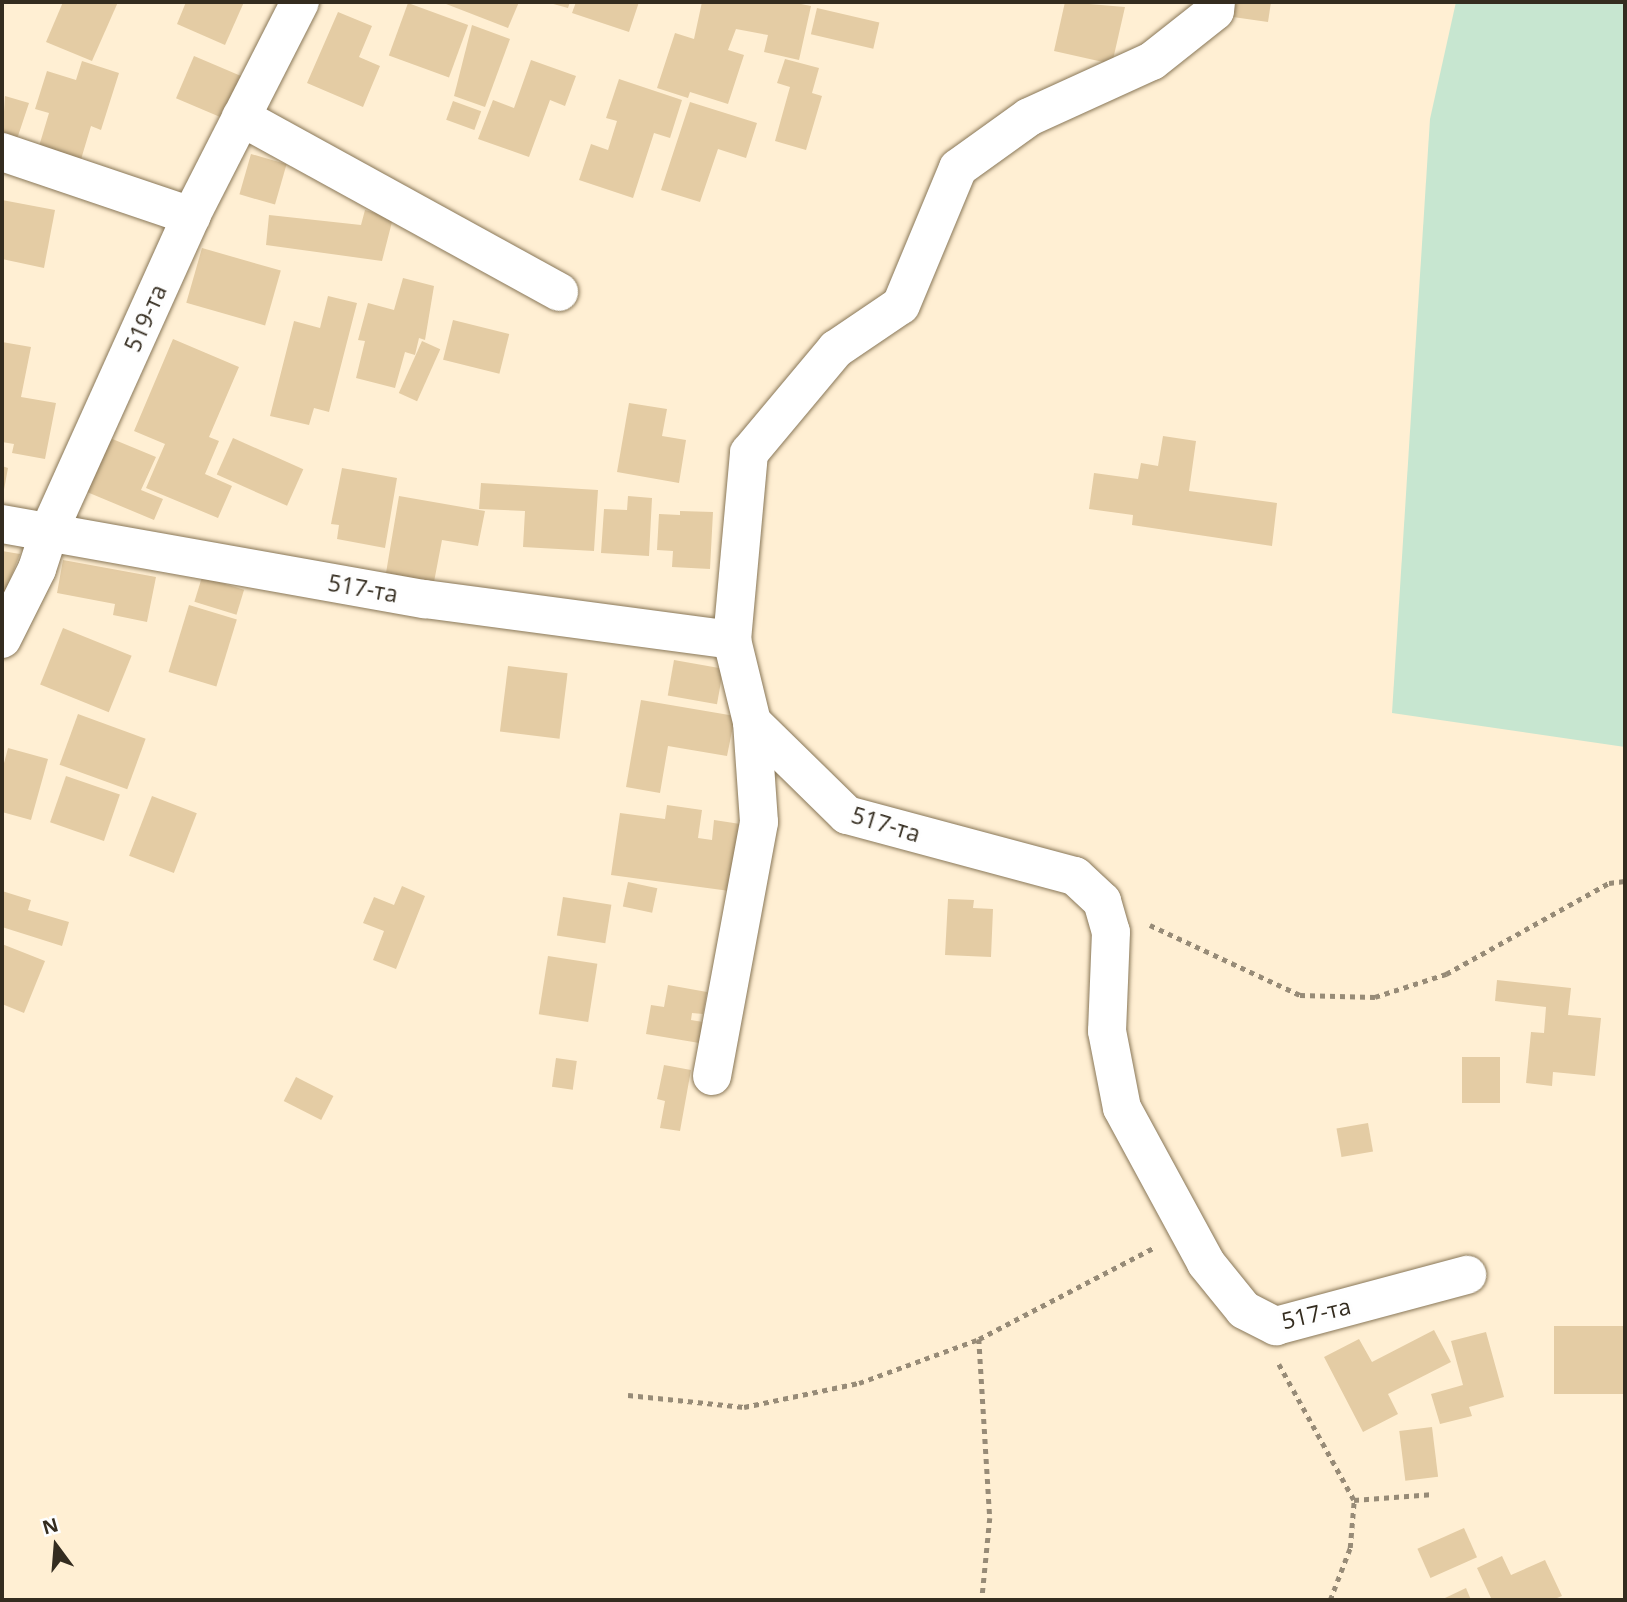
<!DOCTYPE html>
<meta charset="utf-8">
<style>
body{margin:0}
#map{position:relative;width:1627px;height:1602px;overflow:hidden;background:#ffefd3;font-family:"Open Sans",sans-serif}
div>[style]{position:absolute}
.green>*{inset:0;background:#c7e6d0}
.building>*{inset:0;background:#e4cca4;transform-origin:0 0}
.path>*{height:4.5px;margin-top:-2.25px;transform-origin:0;background:repeating-linear-gradient(90deg,#978b77 0 5px,transparent 0 10px)}
.roads{filter:drop-shadow(0 0 2px #897758) drop-shadow(0 0 2px #897758)}
.minor>*{height:38px;margin:-19px;padding:0 19px;transform-origin:19px;border-radius:19px;background:#fff}
span{translate:-50% -50%;white-space:nowrap;text-align:center;line-height:1.15;-webkit-text-stroke:7px #fefefe;paint-order:stroke}
.street-label{font-size:23px;color:#342c1f}
.frame{position:absolute;inset:0;border:4px solid #342c1f;pointer-events:none}
.north{position:absolute;left:21px;top:1511px;width:70px;height:70px;-webkit-text-stroke:5px #fefefe;paint-order:stroke;rotate:344deg;font-size:19px;font-weight:700;line-height:28px;text-align:center;color:#342c1f}
.north::after{content:'';display:block;margin:auto;width:24px;height:32px;background:#342c1f;clip-path:polygon(50% 0,100% 100%,50% 72%,0 100%)}
</style>
<div id="map">
<div class="green">
<i style="clip-path:polygon(1456px 2px,1625px 2px,1625px 747px,1392px 713px,1430px 119px)"></i>
</div>
<div class="building">
<i style="clip-path:polygon(63px 2px,118px 2px,92px 61px,46px 42px)"></i>
<i style="clip-path:polygon(186px 2px,244px 2px,225px 45px,177px 24px)"></i>
<i style="clip-path:polygon(441px 2px,519px 2px,508px 28px)"></i>
<i style="clip-path:polygon(546px 2px,570px 2px,568px 8px)"></i>
<i style="clip-path:polygon(576px 2px,639px 2px,629px 32px,572px 13px)"></i>
<i style="clip-path:polygon(702px 2px,791px 2px,811px 6px,799px 60px,764px 52px,768px 35px,736px 29px,728px 50px,744px 55px,728px 104px,690px 92px,688px 98px,657px 88px,675px 33px,694px 39px)"></i>
<i style="clip-path:polygon(1065px 2px,1125px 7px,1112px 64px,1054px 51px)"></i>
<i style="clip-path:polygon(1236px 2px,1271px 2px,1268px 22px,1233px 17px)"></i>
<i style="left:408px;top:3px;width:64px;height:56px;rotate:20deg"></i>
<i style="left:817px;top:8px;width:64px;height:27px;rotate:13deg"></i>
<i style="clip-path:polygon(338px 12px,372px 26px,359px 57px,380px 66px,363px 107px,307px 83px)"></i>
<i style="clip-path:polygon(472px 25px,510px 39px,485px 107px,454px 96px)"></i>
<i style="left:194px;top:56px;width:53px;height:46px;rotate:23deg"></i>
<i style="clip-path:polygon(785px 59px,819px 68px,812px 93px,822px 96px,806px 150px,775px 141px,790px 87px,777px 83px)"></i>
<i style="clip-path:polygon(531px 60px,576px 76px,565px 106px,550px 100px,529px 157px,478px 139px,493px 100px,514px 108px)"></i>
<i style="clip-path:polygon(82px 61px,119px 73px,101px 130px,91px 126px,79px 166px,37px 153px,49px 113px,35px 109px,47px 71px,76px 80px)"></i>
<i style="clip-path:polygon(619px 79px,682px 100px,670px 138px,654px 133px,633px 198px,579px 180px,591px 144px,608px 150px,617px 121px,606px 118px)"></i>
<i style="clip-path:polygon(5px 96px,29px 103px,14px 148px,2px 144px)"></i>
<i style="left:453px;top:101px;width:30px;height:20px;rotate:20deg"></i>
<i style="clip-path:polygon(690px 102px,757px 123px,746px 158px,718px 149px,700px 202px,661px 190px)"></i>
<i style="left:251px;top:154px;width:37px;height:42px;rotate:16deg"></i>
<i style="clip-path:polygon(2px 200px,55px 210px,44px 268px,2px 259px)"></i>
<i style="clip-path:polygon(365px 210px,393px 218px,382px 261px,266px 245px,269px 215px,361px 225px)"></i>
<i style="left:202px;top:248px;width:82px;height:57px;rotate:16deg"></i>
<i style="clip-path:polygon(403px 278px,434px 286px,425px 340px,419px 338px,415px 355px,405px 352px,395px 388px,356px 378px,365px 341px,358px 340px,368px 303px,394px 310px)"></i>
<i style="clip-path:polygon(328px 296px,357px 303px,329px 412px,314px 408px,309px 425px,270px 416px,294px 321px,320px 328px)"></i>
<i style="left:453px;top:320px;width:58px;height:41px;rotate:14deg"></i>
<i style="clip-path:polygon(173px 339px,239px 367px,209px 437px,219px 441px,205px 474px,232px 486px,218px 518px,146px 488px,165px 444px,134px 431px)"></i>
<i style="left:422px;top:341px;width:20px;height:57px;rotate:24deg"></i>
<i style="clip-path:polygon(2px 342px,31px 347px,21px 397px,56px 403px,45px 459px,12px 453px,14px 444px,2px 442px)"></i>
<i style="clip-path:polygon(629px 403px,667px 409px,662px 436px,686px 440px,679px 483px,617px 472px)"></i>
<i style="clip-path:polygon(1163px 436px,1196px 441px,1189px 491px,1277px 503px,1272px 546px,1132px 525px,1133px 515px,1089px 509px,1094px 473px,1138px 479px,1141px 463px,1158px 466px)"></i>
<i style="clip-path:polygon(110px 438px,156px 457px,141px 490px,163px 499px,154px 520px,87px 492px)"></i>
<i style="left:233px;top:438px;width:77px;height:40px;rotate:24deg"></i>
<i style="clip-path:polygon(2px 466px,8px 468px,3px 495px,2px 495px)"></i>
<i style="clip-path:polygon(342px 468px,397px 478px,385px 548px,337px 539px,339px 525px,331px 524px)"></i>
<i style="clip-path:polygon(481px 483px,598px 490px,594px 551px,523px 547px,525px 511px,479px 509px)"></i>
<i style="clip-path:polygon(399px 496px,485px 511px,478px 546px,442px 540px,434px 582px,386px 573px)"></i>
<i style="clip-path:polygon(628px 496px,652px 498px,649px 556px,601px 553px,604px 509px,627px 510px)"></i>
<i style="clip-path:polygon(680px 511px,713px 512px,710px 569px,672px 567px,673px 551px,657px 550px,659px 514px,680px 515px)"></i>
<i style="clip-path:polygon(2px 551px,20px 554px,2px 600px)"></i>
<i style="clip-path:polygon(63px 560px,156px 577px,147px 622px,113px 615px,115px 604px,57px 593px)"></i>
<i style="left:202px;top:577px;width:44px;height:26px;rotate:17deg"></i>
<i style="left:189px;top:605px;width:50px;height:70px;rotate:17deg"></i>
<i style="left:63px;top:628px;width:74px;height:61px;rotate:22deg"></i>
<i style="left:674px;top:660px;width:50px;height:36px;rotate:10deg"></i>
<i style="left:508px;top:666px;width:60px;height:66px;rotate:7deg"></i>
<i style="clip-path:polygon(641px 700px,735px 716px,727px 756px,668px 746px,660px 793px,626px 787px)"></i>
<i style="left:78px;top:714px;width:72px;height:54px;rotate:20deg"></i>
<i style="clip-path:polygon(8px 748px,48px 759px,31px 820px,2px 812px,2px 771px)"></i>
<i style="left:66px;top:776px;width:57px;height:49px;rotate:19deg"></i>
<i style="left:152px;top:796px;width:48px;height:64px;rotate:21deg"></i>
<i style="clip-path:polygon(667px 805px,702px 810px,698px 838px,712px 840px,714px 820px,747px 825px,737px 892px,611px 875px,620px 813px,665px 819px)"></i>
<i style="left:628px;top:882px;width:30px;height:25px;rotate:12deg"></i>
<i style="clip-path:polygon(402px 886px,425px 896px,396px 969px,373px 960px,384px 931px,363px 923px,374px 897px,394px 905px)"></i>
<i style="clip-path:polygon(2px 891px,31px 900px,28px 910px,69px 922px,62px 946px,2px 927px)"></i>
<i style="left:563px;top:897px;width:49px;height:39px;rotate:9deg"></i>
<i style="clip-path:polygon(948px 899px,974px 900px,973px 908px,993px 909px,991px 957px,945px 955px)"></i>
<i style="clip-path:polygon(2px 944px,45px 961px,24px 1013px,2px 1004px)"></i>
<i style="left:548px;top:956px;width:50px;height:59px;rotate:9deg"></i>
<i style="clip-path:polygon(1497px 980px,1571px 988px,1568px 1015px,1601px 1018px,1595px 1076px,1553px 1072px,1552px 1086px,1526px 1083px,1531px 1032px,1544px 1033px,1546px 1007px,1495px 1001px)"></i>
<i style="clip-path:polygon(668px 985px,707px 992px,703px 1014px,692px 1013px,691px 1020px,715px 1024px,711px 1045px,646px 1034px,651px 1005px,664px 1007px)"></i>
<i style="left:1462px;top:1057px;width:38px;height:46px"></i>
<i style="left:556px;top:1058px;width:21px;height:29px;rotate:8deg"></i>
<i style="clip-path:polygon(664px 1065px,691px 1070px,680px 1131px,660px 1128px,665px 1101px,657px 1099px)"></i>
<i style="left:296px;top:1077px;width:42px;height:27px;rotate:27deg"></i>
<i style="left:1368px;top:1123px;width:29px;height:32px;rotate:80deg"></i>
<i style="left:1625px;top:1326px;width:68px;height:71px;rotate:90deg"></i>
<i style="clip-path:polygon(1434px 1330px,1451px 1362px,1388px 1394px,1398px 1414px,1363px 1432px,1324px 1357px,1359px 1339px,1372px 1362px)"></i>
<i style="clip-path:polygon(1486px 1332px,1504px 1397px,1469px 1407px,1472px 1416px,1440px 1424px,1431px 1394px,1463px 1385px,1451px 1341px)"></i>
<i style="left:1432px;top:1427px;width:50px;height:33px;rotate:83deg"></i>
<i style="left:1464px;top:1528px;width:32px;height:51px;rotate:66deg"></i>
<i style="clip-path:polygon(1502px 1556px,1511px 1575px,1545px 1560px,1562px 1596px,1552px 1600px,1492px 1600px,1477px 1568px)"></i>
<i style="clip-path:polygon(1466px 1588px,1471px 1600px,1446px 1600px,1445px 1598px)"></i>
</div>
<div class="path">
<i style="left:1150px;top:925px;width:166px;rotate:25deg"></i>
<i style="left:1300px;top:995px;width:75px;rotate:1.5deg"></i>
<i style="left:1375px;top:997px;width:75px;rotate:-17.9deg"></i>
<i style="left:1446px;top:974px;width:187px;rotate:-29.2deg"></i>
<i style="left:1609px;top:883px;width:16px;rotate:-7deg"></i>
<i style="left:979px;top:1339px;width:179px;rotate:86.5deg"></i>
<i style="left:990px;top:1518px;width:82px;rotate:95.6deg"></i>
<i style="left:1279px;top:1364px;width:155px;rotate:61.1deg"></i>
<i style="left:1354px;top:1500px;width:80px;rotate:-4.3deg"></i>
<i style="left:628px;top:1395px;width:117px;rotate:5.9deg"></i>
<i style="left:744px;top:1407px;width:117px;rotate:-11.8deg"></i>
<i style="left:859px;top:1383px;width:128px;rotate:-20.1deg"></i>
<i style="left:979px;top:1339px;width:196px;rotate:-27.6deg"></i>
<i style="left:1330px;top:1600px;width:56px;rotate:-69deg"></i>
<i style="left:1350px;top:1548px;width:48px;rotate:-85.2deg"></i>
</div>
<div class="roads">
<div class="minor">
<i style="left:241px;top:117px;width:363px;rotate:28.8deg"></i>
<i style="left:2px;top:152px;width:200px;rotate:18.7deg"></i>
<i style="left:2px;top:524px;width:430px;rotate:10.1deg"></i>
<i style="left:425px;top:599px;width:310px;rotate:7.6deg"></i>
<i style="left:732px;top:640px;width:84px;rotate:76.3deg"></i>
<i style="left:752px;top:722px;width:133px;rotate:44.4deg"></i>
<i style="left:847px;top:815px;width:236px;rotate:15deg"></i>
<i style="left:1075px;top:876px;width:37px;rotate:43deg"></i>
<i style="left:1102px;top:901px;width:32px;rotate:74deg"></i>
<i style="left:1111px;top:932px;width:99px;rotate:92.3deg"></i>
<i style="left:1107px;top:1031px;width:78px;rotate:79deg"></i>
<i style="left:1122px;top:1108px;width:176px;rotate:61.5deg"></i>
<i style="left:1206px;top:1263px;width:60px;rotate:51deg"></i>
<i style="left:1244px;top:1310px;width:36px;rotate:27deg"></i>
<i style="left:1276px;top:1326px;width:198px;rotate:-15deg"></i>
<i style="left:2px;top:639px;width:78px;rotate:-63.4deg"></i>
<i style="left:37px;top:569px;width:40px;rotate:-72deg"></i>
<i style="left:49px;top:531px;width:346px;rotate:-65.7deg"></i>
<i style="left:191px;top:216px;width:240px;rotate:-63deg"></i>
<i style="left:732px;top:640px;width:188px;rotate:-84.8deg"></i>
<i style="left:749px;top:453px;width:136px;rotate:-50.1deg"></i>
<i style="left:836px;top:349px;width:78px;rotate:-34.1deg"></i>
<i style="left:901px;top:305px;width:148px;rotate:-67.4deg"></i>
<i style="left:958px;top:168px;width:87px;rotate:-35.7deg"></i>
<i style="left:1029px;top:117px;width:135px;rotate:-24.5deg"></i>
<i style="left:1152px;top:61px;width:80px;rotate:-38.4deg"></i>
<i style="left:1215px;top:11px;width:9px;rotate:-84deg"></i>
<i style="left:712px;top:1076px;width:258px;rotate:-79.5deg"></i>
<i style="left:759px;top:822px;width:100px;rotate:-94deg"></i>
</div>
</div>
<div class="street-label">
<span style="left:145px;top:318px;rotate:-66deg">519-та</span>
<span style="left:363px;top:588px;rotate:10deg">517-та</span>
<span style="left:886px;top:824px;rotate:17deg">517-та</span>
<span style="left:1316px;top:1313px;rotate:-13deg">517-та</span>
</div>
<div class="frame"></div>
<div class="north">N</div>
</div>
